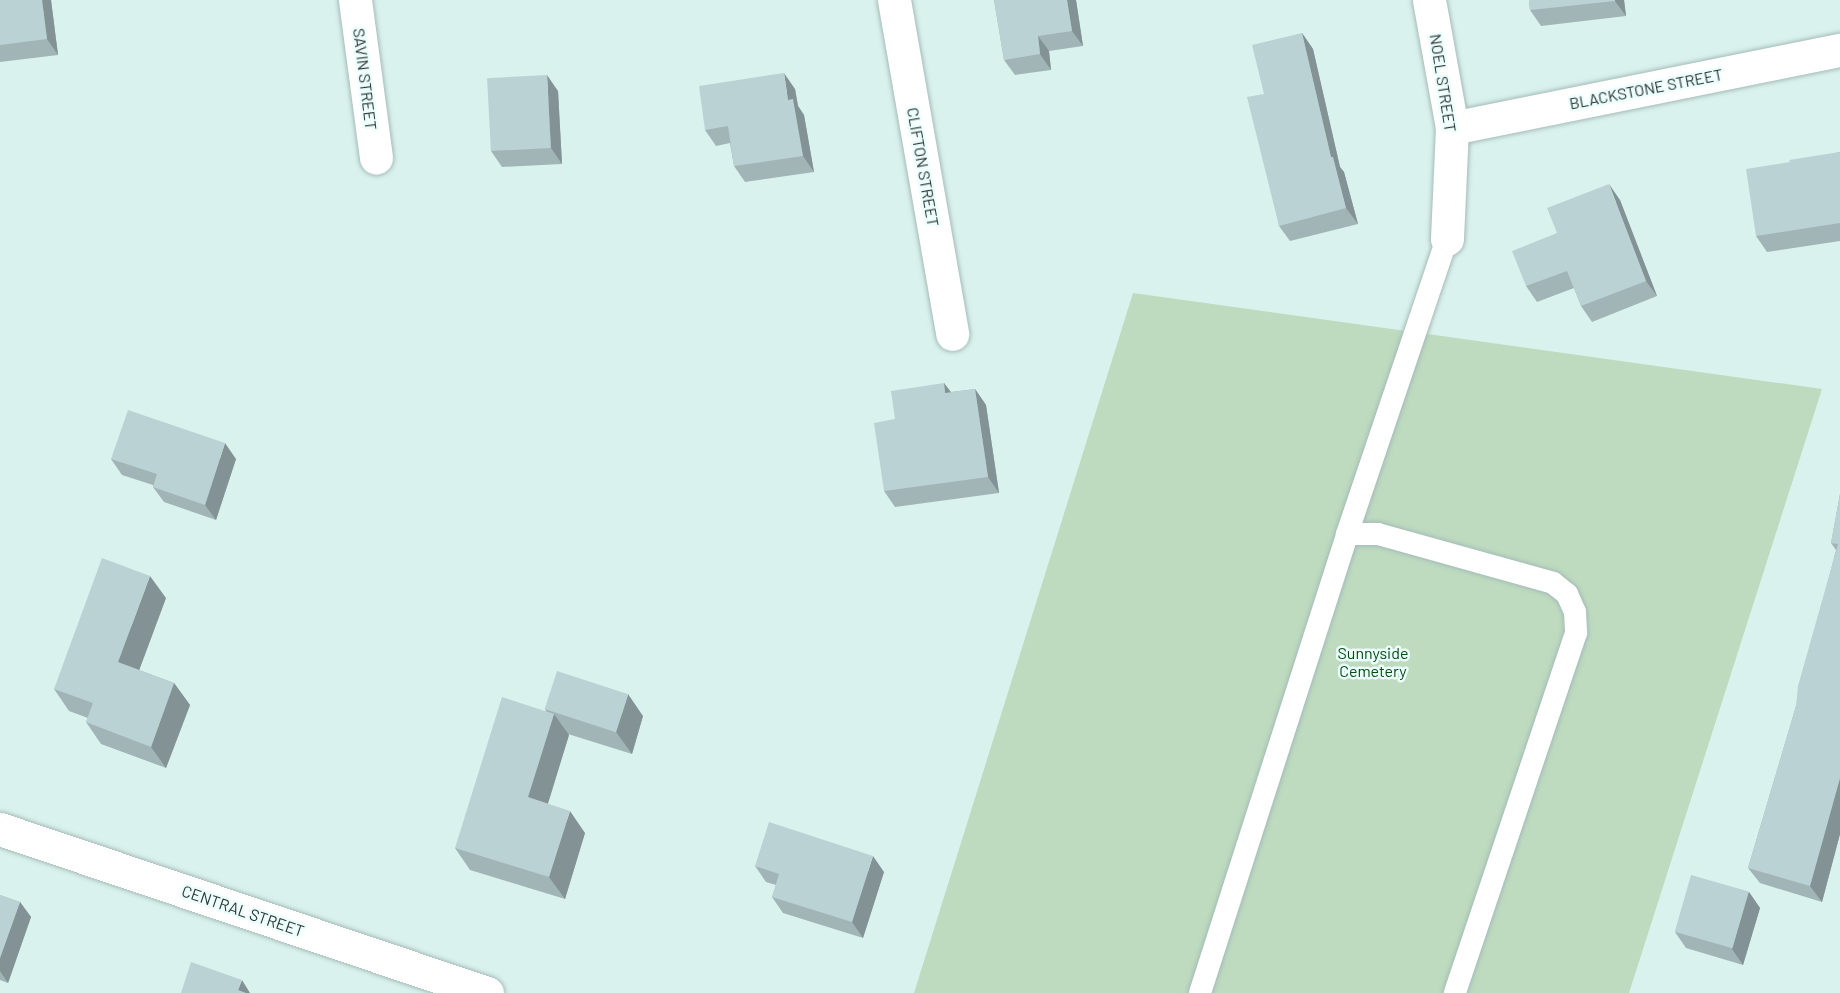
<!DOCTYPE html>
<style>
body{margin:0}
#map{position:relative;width:1840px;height:993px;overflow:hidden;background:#daf2ee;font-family:Barlow,sans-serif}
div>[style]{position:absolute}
.green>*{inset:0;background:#bedbbf}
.roads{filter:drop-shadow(0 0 2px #a5bbb8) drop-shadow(0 0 2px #a5bbb8)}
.service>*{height:22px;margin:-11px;padding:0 11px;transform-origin:11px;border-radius:11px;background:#fff}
.minor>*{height:33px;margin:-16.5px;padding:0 16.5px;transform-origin:16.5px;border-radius:16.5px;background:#fff}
.tertiary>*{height:33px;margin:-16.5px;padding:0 16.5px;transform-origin:16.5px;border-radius:16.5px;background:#fff}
.wall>*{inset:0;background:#a1b5b7}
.shaded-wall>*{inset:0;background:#839395}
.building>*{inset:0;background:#bbd2d5;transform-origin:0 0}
span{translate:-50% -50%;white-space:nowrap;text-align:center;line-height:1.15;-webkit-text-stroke:5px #ebfefb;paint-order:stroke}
.street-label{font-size:16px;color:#2a3332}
.park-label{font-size:16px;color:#034c13}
</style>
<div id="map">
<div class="green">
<i style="clip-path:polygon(1133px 293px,1822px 389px,1629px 993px,914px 993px)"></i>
</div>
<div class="roads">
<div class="service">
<i style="left:1347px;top:534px;width:31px"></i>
<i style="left:1378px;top:534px;width:182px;rotate:15.6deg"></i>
<i style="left:1553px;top:583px;width:18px;rotate:38deg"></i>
<i style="left:1567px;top:594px;width:20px;rotate:66deg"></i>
<i style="left:1575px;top:612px;width:21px;rotate:87deg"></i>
<i style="left:1576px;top:633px;width:380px;rotate:108.6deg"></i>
<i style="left:1200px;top:993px;width:482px;rotate:-72.2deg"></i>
<i style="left:1347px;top:534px;width:311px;rotate:-71.3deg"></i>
</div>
<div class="minor">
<i style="left:355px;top:0;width:159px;rotate:82.4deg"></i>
<i style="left:894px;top:0;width:339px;rotate:80.1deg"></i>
<i style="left:1429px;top:0;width:130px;rotate:79.8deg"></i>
<i style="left:1452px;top:128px;width:111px;rotate:92.6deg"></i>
<i style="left:1452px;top:128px;width:396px;rotate:-11.4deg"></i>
</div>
<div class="tertiary">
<i style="left:0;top:829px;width:514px;rotate:18.61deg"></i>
</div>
</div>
<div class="wall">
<i style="clip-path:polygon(0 0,51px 0,58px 55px,0 62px)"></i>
<i style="clip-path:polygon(994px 0,1076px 0,1083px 46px,1049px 51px,1051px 70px,1015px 75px,1004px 60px)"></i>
<i style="clip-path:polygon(1529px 0,1624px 0,1626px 16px,1541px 26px,1530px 10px)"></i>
<i style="clip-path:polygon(1302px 33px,1313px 49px,1340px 167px,1344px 172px,1358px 224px,1290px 241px,1279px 226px,1264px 94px)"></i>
<i style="clip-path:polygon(795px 89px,798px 106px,804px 115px,814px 172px,745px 182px,734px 166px,730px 143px,716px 146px,705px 130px)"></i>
<i style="clip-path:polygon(558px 91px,562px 164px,502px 167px,491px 151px)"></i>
<i style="clip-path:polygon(1840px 152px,1840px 241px,1767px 252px,1756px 236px,1790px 162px)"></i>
<i style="clip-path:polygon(1620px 200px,1657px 296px,1592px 322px,1581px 306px,1574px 288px,1537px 302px,1526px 286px,1557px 233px)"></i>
<i style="clip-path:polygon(944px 383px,951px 392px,975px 389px,986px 405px,999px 493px,895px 507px,884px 491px,895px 419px)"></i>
<i style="clip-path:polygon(111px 459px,236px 459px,216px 520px,164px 502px,153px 487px,153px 485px,122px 475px)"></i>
<i style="clip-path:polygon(1840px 494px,1840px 834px,1822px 902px,1760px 883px,1748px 868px,1796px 706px,1836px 550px,1831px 543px)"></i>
<i style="clip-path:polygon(166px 598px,139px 670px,174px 683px,190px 705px,166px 768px,101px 744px,86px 722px,88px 718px,69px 711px,54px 689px)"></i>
<i style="clip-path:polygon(545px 709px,643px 716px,632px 754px,568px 734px,569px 735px,548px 804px,585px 833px,565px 899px,470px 870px,455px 848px,546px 711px)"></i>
<i style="clip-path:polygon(755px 866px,884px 872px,863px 938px,783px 913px,772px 897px,776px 885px,766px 882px)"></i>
<i style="clip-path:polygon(1749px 892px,1760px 908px,1743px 965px,1686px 948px,1675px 932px)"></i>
<i style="clip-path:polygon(0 895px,20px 902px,31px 917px,8px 983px,0 980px)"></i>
</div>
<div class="shaded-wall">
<i style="clip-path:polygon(42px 0,51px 0,58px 55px,47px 39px)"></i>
<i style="clip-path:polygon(1067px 0,1076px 0,1083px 46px,1072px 31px)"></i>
<i style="clip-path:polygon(1615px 0,1624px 0,1626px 16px,1615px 1px)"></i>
<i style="clip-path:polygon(1302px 33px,1313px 49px,1340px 167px,1344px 172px,1358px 224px,1346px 208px,1331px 157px)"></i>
<i style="clip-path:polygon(1038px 36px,1049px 51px,1051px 70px,1040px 54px)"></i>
<i style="clip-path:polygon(784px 73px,795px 89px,798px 106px,804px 115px,814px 172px,803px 156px,788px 100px)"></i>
<i style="clip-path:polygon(547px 75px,558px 91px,562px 164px,551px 148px)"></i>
<i style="clip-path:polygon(1609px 184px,1620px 200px,1657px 296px,1646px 281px)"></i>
<i style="clip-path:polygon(944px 383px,955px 398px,945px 393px)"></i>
<i style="clip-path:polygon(975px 389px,986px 405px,999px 493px,988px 477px)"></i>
<i style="clip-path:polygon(225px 443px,236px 459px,216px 520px,205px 505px)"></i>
<i style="clip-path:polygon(150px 576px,166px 598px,134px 684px,118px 662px)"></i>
<i style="clip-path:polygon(174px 683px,190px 705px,166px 768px,151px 747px)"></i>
<i style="clip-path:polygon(628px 694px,643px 716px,632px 754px,616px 732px)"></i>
<i style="clip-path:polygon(554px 714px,569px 735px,543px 819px,528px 797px)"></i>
<i style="clip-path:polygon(1840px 778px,1840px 834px,1822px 902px,1810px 886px)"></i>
<i style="clip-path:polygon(570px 811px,585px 833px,565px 899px,549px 877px)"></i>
<i style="clip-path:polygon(873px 856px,884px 872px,863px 938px,852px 922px)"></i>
<i style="clip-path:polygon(1749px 892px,1760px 908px,1743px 965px,1732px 949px)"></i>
<i style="clip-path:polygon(20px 902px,31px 917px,8px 983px,0 971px,0 958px)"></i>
<i style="clip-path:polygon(242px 980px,250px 993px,240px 993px,238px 990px)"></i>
</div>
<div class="building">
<i style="clip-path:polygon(0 0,42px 0,47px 39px,0 45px)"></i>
<i style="clip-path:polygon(994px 0,1067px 0,1072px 31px,1038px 36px,1040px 54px,1004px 60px)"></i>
<i style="clip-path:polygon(1529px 0,1615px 0,1615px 1px,1530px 10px)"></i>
<i style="clip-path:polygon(1302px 33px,1331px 157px,1333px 157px,1346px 208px,1279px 226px,1247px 97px,1264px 94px,1252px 45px)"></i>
<i style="clip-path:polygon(784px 73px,788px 100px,793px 99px,803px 156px,734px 166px,728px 126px,705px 130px,699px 86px)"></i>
<i style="left:547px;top:75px;width:73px;height:60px;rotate:87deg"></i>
<i style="clip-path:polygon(1840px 152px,1840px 223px,1756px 236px,1746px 169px,1790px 162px,1789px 160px)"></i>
<i style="clip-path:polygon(1609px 184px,1646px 281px,1581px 306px,1567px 271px,1526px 286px,1512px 251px,1557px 233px,1547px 208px)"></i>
<i style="clip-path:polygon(944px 383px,945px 393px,975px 389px,988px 477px,884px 491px,874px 423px,895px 419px,891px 391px)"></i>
<i style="clip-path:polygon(128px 410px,225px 443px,205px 505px,153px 487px,157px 474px,111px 459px)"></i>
<i style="clip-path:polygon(1840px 494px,1840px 778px,1810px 886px,1748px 868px,1796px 706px,1798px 686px,1838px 544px,1831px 543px)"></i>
<i style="clip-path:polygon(102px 558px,150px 576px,118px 662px,174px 683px,151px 747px,86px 722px,93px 703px,54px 689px)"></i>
<i style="left:557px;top:671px;width:75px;height:40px;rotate:18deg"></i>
<i style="clip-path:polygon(502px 697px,554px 714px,528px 797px,570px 811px,549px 877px,455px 848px)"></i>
<i style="clip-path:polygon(769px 822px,873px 856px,852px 922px,772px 897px,779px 874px,755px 866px)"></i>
<i style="left:1691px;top:875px;width:60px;height:59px;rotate:16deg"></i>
<i style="clip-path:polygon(0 895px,20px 902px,0 958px)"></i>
<i style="clip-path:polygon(191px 962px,242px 980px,238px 990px,246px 993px,181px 993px)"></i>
</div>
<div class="street-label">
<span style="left:365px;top:79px;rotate:83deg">SAVIN STREET</span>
<span style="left:1443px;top:83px;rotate:81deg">NOEL STREET</span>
<span style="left:1646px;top:89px;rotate:-11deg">BLACKSTONE STREET</span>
<span style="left:923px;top:167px;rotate:80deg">CLIFTON STREET</span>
<span style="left:243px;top:911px;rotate:19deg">CENTRAL STREET</span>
</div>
<div class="park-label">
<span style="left:1373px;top:662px">Sunnyside<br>Cemetery</span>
</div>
</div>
